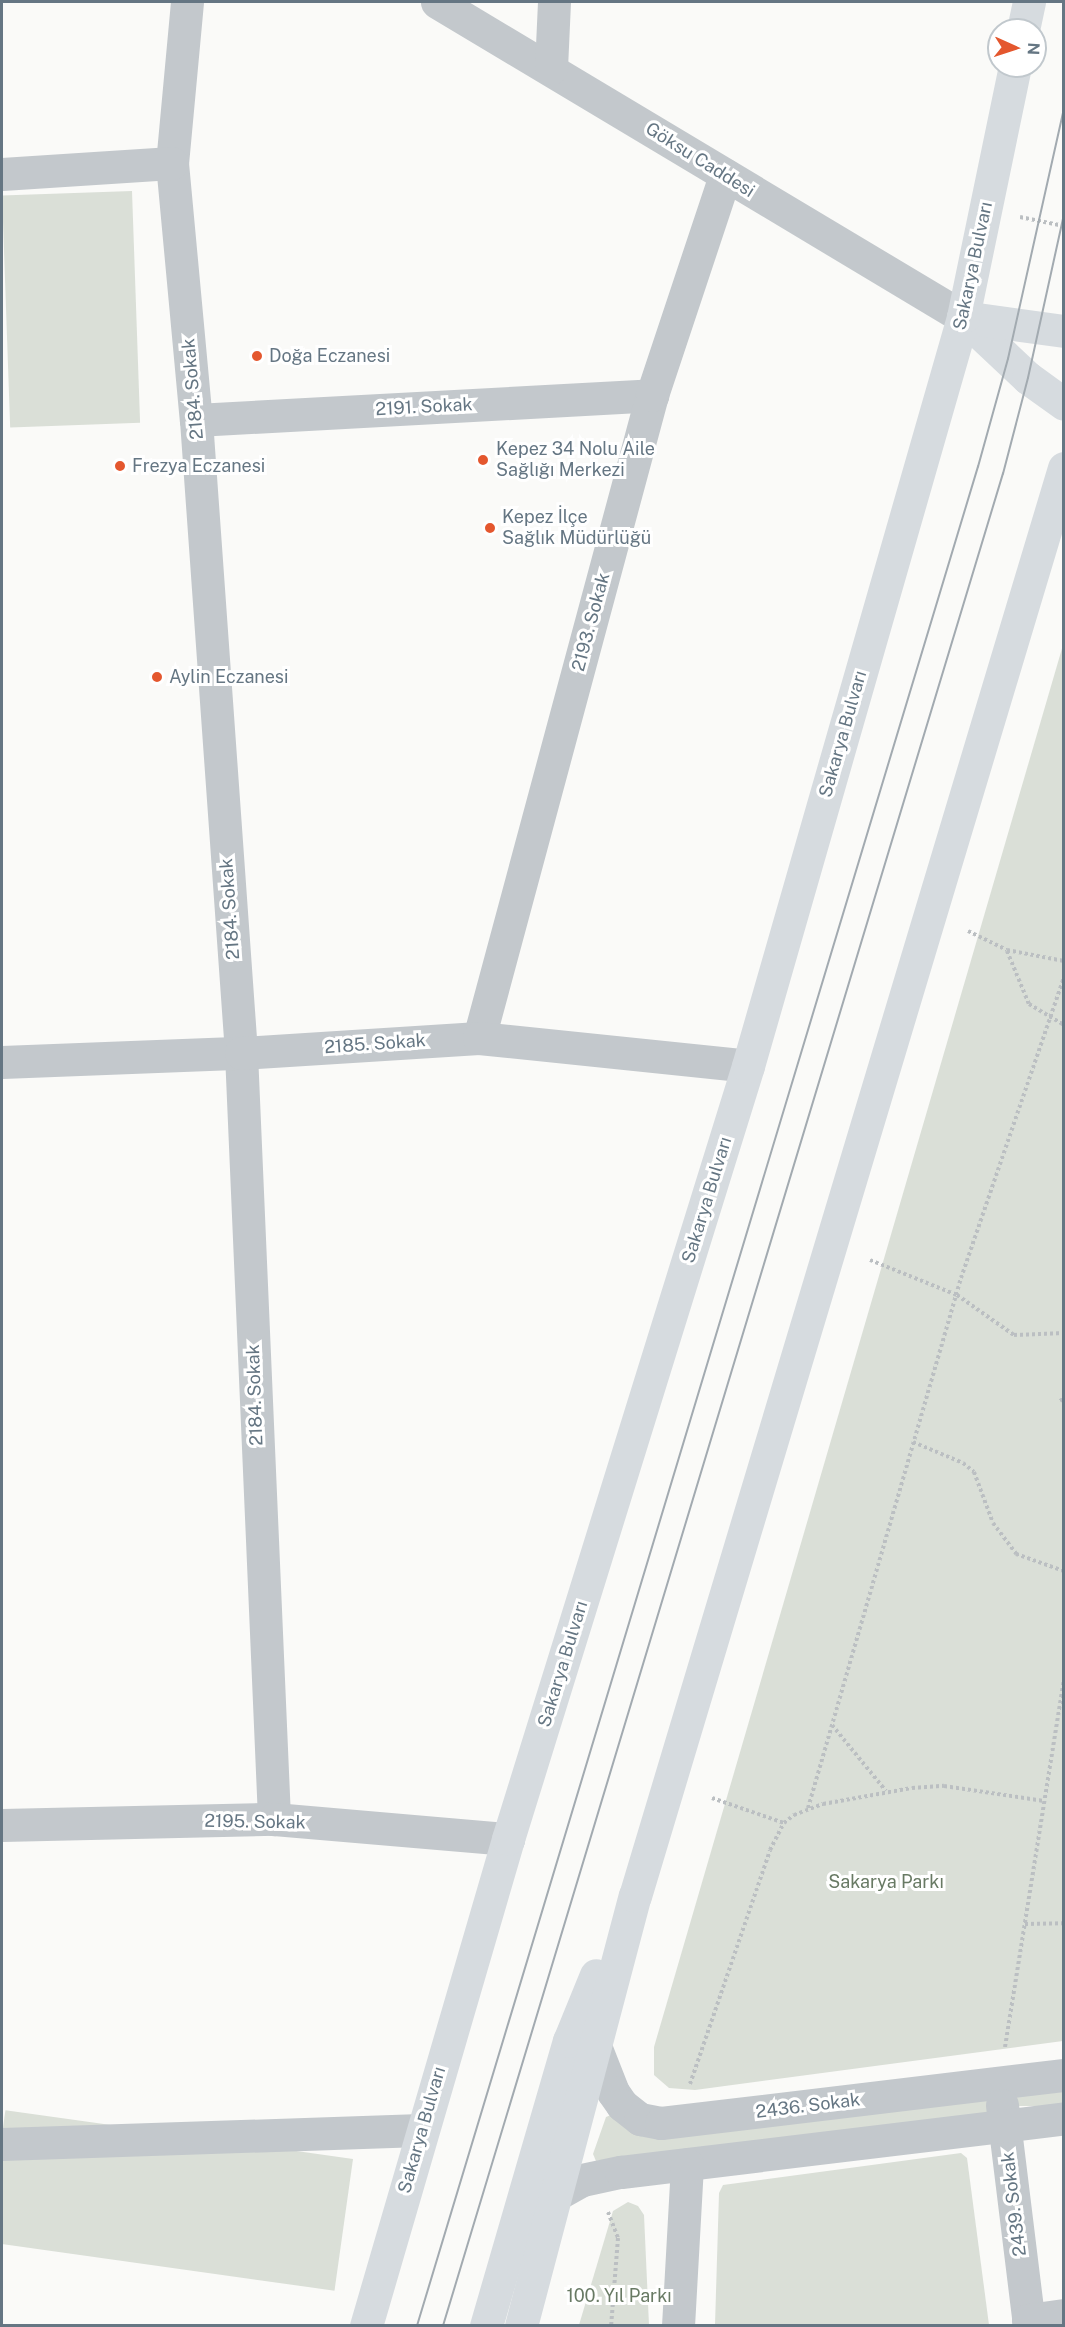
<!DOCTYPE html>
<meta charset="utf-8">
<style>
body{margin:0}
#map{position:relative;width:1065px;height:2327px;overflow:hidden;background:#fafaf8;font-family:"Public Sans",sans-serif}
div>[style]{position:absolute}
.green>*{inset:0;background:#dadfd7;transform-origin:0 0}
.path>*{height:4px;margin-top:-2px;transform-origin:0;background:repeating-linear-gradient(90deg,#bbbfc2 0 3px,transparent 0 6px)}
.minor>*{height:33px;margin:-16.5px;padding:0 16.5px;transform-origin:16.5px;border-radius:16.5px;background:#c3c8cc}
.major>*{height:33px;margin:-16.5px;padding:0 16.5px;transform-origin:16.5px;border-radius:16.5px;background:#d6dbdf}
.tram>*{height:1.5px;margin:-0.75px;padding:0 0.75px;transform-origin:0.75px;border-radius:0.75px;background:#a2aab0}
.dots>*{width:16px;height:16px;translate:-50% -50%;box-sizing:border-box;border:3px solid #fff;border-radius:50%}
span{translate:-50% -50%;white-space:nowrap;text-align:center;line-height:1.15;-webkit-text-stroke:6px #fff;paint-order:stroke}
.street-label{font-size:18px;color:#657683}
.poi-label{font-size:18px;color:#657683}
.left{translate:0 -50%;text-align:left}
.park-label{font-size:18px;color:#687a64}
.frame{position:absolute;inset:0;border:3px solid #657683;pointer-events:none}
.north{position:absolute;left:987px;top:18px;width:60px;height:60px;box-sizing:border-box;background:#fff;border:2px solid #c1c8cd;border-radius:50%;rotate:93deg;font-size:16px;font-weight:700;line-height:24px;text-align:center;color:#657683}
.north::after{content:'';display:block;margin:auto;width:21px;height:27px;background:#e4572e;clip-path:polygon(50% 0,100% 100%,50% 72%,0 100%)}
</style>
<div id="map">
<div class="green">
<i style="left:132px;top:191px;width:232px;height:130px;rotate:88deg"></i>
<i style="clip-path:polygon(1063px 645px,1063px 2041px,695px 2090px,669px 2088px,654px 2075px,654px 2047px)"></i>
<i style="left:1063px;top:2088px;width:18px;height:51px;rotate:90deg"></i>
<i style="clip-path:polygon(988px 2097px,991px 2115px,596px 2161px,593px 2154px,606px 2117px,611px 2115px)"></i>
<i style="clip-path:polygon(961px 2153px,967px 2158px,989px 2325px,715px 2325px,719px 2193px,723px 2185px)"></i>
<i style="left:353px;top:2159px;width:133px;height:351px;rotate:98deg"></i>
<i style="clip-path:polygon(628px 2202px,638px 2206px,644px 2215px,649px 2325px,579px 2325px,613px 2211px)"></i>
</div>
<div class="path">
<i style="left:1020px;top:217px;width:45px;rotate:11.6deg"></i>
<i style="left:968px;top:931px;width:43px;rotate:26deg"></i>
<i style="left:1007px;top:950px;width:58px;rotate:10.9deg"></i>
<i style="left:1007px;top:951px;width:57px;rotate:67.5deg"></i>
<i style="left:1029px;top:1004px;width:41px;rotate:31deg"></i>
<i style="left:870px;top:1260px;width:94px;rotate:21.9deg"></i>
<i style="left:957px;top:1295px;width:70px;rotate:35.1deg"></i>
<i style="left:1014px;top:1335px;width:50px;rotate:-2.3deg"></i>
<i style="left:1060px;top:1401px;width:5px;rotate:-37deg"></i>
<i style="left:913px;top:1442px;width:54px;rotate:22.8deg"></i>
<i style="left:963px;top:1463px;width:14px;rotate:39deg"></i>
<i style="left:974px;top:1472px;width:54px;rotate:69.6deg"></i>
<i style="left:993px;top:1523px;width:39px;rotate:53deg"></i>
<i style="left:1016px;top:1554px;width:51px;rotate:19.5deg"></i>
<i style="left:832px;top:1725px;width:85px;rotate:50.7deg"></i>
<i style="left:712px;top:1798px;width:76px;rotate:19.1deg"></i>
<i style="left:808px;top:1808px;width:552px;rotate:-73.9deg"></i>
<i style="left:961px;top:1278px;width:318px;rotate:-71.1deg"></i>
<i style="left:1025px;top:1924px;width:39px;rotate:-1deg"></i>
<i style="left:1005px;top:2047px;width:374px;rotate:-80.9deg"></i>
<i style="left:690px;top:2084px;width:247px;rotate:-71.1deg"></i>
<i style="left:770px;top:1850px;width:30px;rotate:-63deg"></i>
<i style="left:784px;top:1823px;width:13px;rotate:-39deg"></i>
<i style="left:794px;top:1815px;width:31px;rotate:-21deg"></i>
<i style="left:823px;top:1804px;width:90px;rotate:-10.2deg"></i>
<i style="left:912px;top:1788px;width:32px;rotate:-4deg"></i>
<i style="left:944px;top:1786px;width:101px;rotate:8.5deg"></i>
<i style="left:608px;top:2212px;width:28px;rotate:69deg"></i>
<i style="left:618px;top:2238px;width:88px;rotate:94.5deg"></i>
</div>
<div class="minor">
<i style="left:187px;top:2px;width:162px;rotate:95.3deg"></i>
<i style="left:172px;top:163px;width:258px;rotate:84.7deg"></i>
<i style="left:196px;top:420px;width:635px;rotate:85.93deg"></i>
<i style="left:241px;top:1053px;width:767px;rotate:87.53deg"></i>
<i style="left:437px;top:2px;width:613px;rotate:30.92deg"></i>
<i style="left:551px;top:68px;width:66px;rotate:-87.4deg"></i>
<i style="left:2px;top:174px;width:170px;rotate:-3.7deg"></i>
<i style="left:196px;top:420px;width:457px;rotate:-3.1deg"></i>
<i style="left:479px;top:1038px;width:666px;rotate:-74.94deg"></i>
<i style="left:652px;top:395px;width:232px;rotate:-71.6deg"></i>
<i style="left:2px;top:1062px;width:239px;rotate:-2.2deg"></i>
<i style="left:241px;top:1053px;width:238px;rotate:-3.6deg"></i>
<i style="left:479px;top:1038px;width:270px;rotate:5.9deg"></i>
<i style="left:2px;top:1825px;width:272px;rotate:-1.3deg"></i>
<i style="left:274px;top:1819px;width:235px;rotate:4.9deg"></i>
<i style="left:595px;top:2046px;width:49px;rotate:68.6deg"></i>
<i style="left:613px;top:2092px;width:16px;rotate:55deg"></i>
<i style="left:622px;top:2105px;width:23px;rotate:38deg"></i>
<i style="left:640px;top:2119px;width:21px;rotate:11deg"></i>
<i style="left:661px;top:2123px;width:406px;rotate:-6.8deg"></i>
<i style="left:1002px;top:2105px;width:223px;rotate:83deg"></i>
<i style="left:2px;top:2144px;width:419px;rotate:-1.9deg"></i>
<i style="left:557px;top:2194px;width:29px;rotate:-29deg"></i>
<i style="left:582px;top:2180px;width:40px;rotate:-12deg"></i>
<i style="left:621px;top:2172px;width:446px;rotate:-6.9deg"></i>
<i style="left:1028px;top:2320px;width:36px;rotate:-8deg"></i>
<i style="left:678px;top:2326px;width:162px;rotate:-86.8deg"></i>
</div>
<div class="major">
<i style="left:1023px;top:30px;width:29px;rotate:-78deg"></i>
<i style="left:963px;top:317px;width:89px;rotate:43.2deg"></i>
<i style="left:1028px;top:378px;width:44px;rotate:35.8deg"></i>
<i style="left:963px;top:317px;width:102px;rotate:7.9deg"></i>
<i style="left:366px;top:2326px;width:507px;rotate:-73.74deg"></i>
<i style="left:508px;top:1839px;width:809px;rotate:-72.75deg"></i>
<i style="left:748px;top:1066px;width:779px;rotate:-73.98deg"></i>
<i style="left:963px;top:317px;width:256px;rotate:-78.3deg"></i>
<i style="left:486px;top:2326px;width:297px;rotate:-73.8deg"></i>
<i style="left:569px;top:2041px;width:71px;rotate:-67.8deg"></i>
<i style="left:521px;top:2326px;width:445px;rotate:-75.2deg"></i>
<i style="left:635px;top:1896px;width:1491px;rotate:-73.28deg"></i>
</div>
<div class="tram">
<i style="left:417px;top:2326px;width:1942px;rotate:-73.21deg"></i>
<i style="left:978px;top:467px;width:112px;rotate:-74.5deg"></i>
<i style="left:1008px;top:359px;width:256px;rotate:-77.4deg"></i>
<i style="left:443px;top:2326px;width:1935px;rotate:-73.18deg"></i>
<i style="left:1003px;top:474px;width:99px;rotate:-75.4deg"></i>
<i style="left:1028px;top:378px;width:168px;rotate:-77.6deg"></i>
</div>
<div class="dots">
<i style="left:257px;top:356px;background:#e4572e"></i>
<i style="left:483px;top:460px;background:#e4572e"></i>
<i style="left:120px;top:466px;background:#e4572e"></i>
<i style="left:490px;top:528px;background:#e4572e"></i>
<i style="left:157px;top:677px;background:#e4572e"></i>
</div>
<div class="street-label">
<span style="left:700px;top:160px;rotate:32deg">Göksu Caddesi</span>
<span style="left:973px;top:266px;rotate:-78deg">Sakarya Bulvarı</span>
<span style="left:193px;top:389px;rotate:-95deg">2184. Sokak</span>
<span style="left:424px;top:407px;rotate:-3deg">2191. Sokak</span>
<span style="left:591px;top:622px;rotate:-75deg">2193. Sokak</span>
<span style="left:843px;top:734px;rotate:-74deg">Sakarya Bulvarı</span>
<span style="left:230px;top:909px;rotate:-94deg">2184. Sokak</span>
<span style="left:375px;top:1044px;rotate:-4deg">2185. Sokak</span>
<span style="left:707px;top:1200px;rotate:-73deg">Sakarya Bulvarı</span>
<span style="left:255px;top:1395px;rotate:-92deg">2184. Sokak</span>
<span style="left:563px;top:1664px;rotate:-73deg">Sakarya Bulvarı</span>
<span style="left:255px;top:1822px;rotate:1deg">2195. Sokak</span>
<span style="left:808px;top:2106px;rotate:-7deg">2436. Sokak</span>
<span style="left:422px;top:2130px;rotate:-74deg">Sakarya Bulvarı</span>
<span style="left:1014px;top:2204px;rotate:-97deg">2439. Sokak</span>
</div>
<div class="poi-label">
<span class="left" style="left:269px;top:356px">Doğa Eczanesi</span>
<span class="left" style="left:496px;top:460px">Kepez 34 Nolu Aile<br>Sağlığı Merkezi</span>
<span class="left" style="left:132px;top:466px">Frezya Eczanesi</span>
<span class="left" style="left:502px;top:528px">Kepez İlçe<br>Sağlık Müdürlüğü</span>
<span class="left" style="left:169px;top:677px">Aylin Eczanesi</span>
</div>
<div class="park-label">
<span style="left:886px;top:1882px">Sakarya Parkı</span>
<span style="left:619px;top:2296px">100. Yıl Parkı</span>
</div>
<div class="frame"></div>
<div class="north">N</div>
</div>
